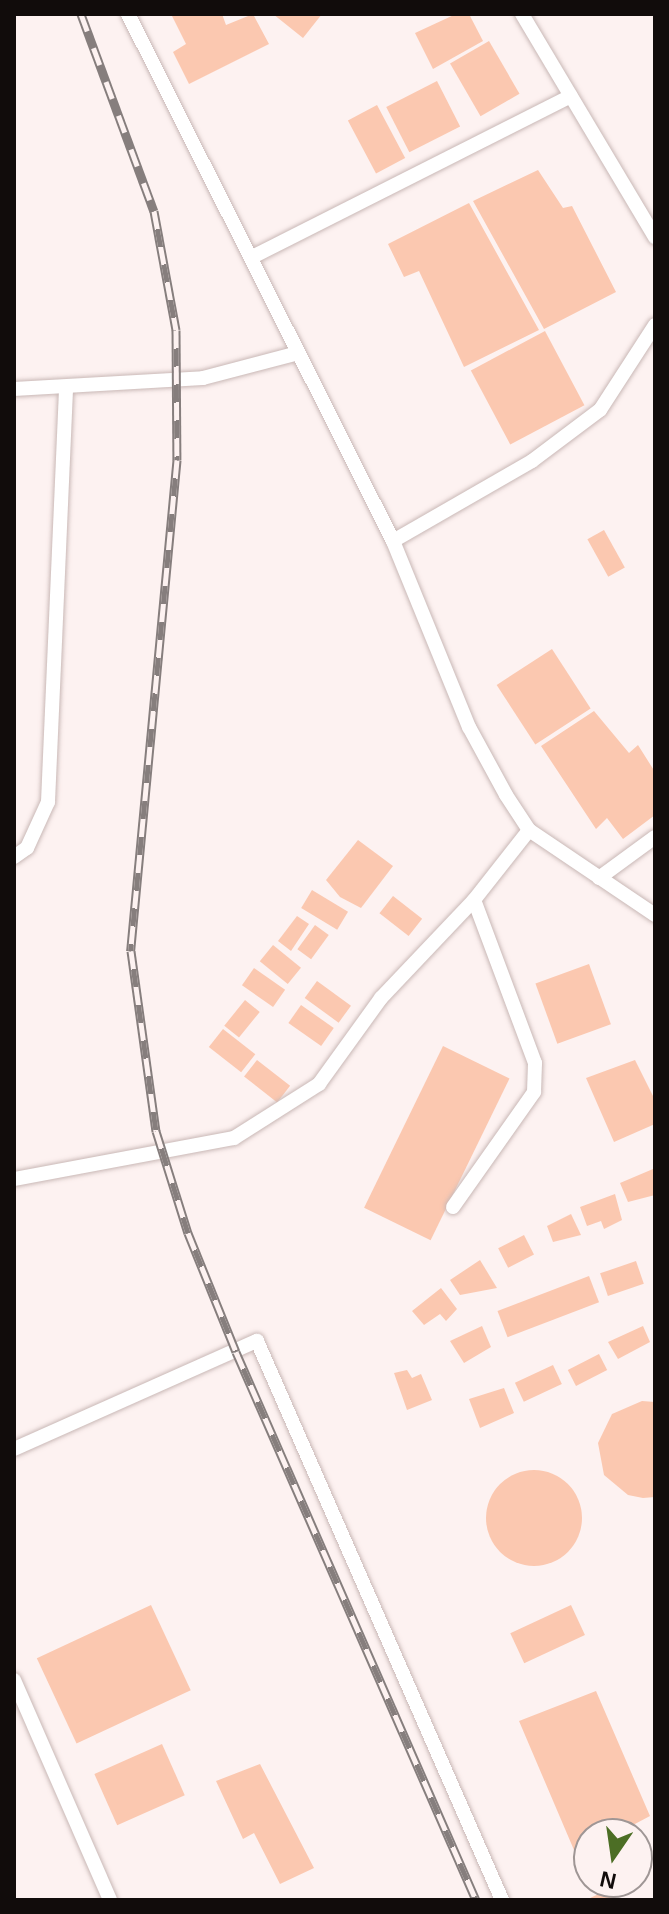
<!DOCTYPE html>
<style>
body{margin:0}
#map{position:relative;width:669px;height:1914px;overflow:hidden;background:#fdf2f1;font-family:Arial,sans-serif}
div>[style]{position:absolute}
.building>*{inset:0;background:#fbc8b0;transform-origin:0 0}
.round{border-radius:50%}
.roads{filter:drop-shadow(0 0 2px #c9b8b6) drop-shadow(0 0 2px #c9b8b6)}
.service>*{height:14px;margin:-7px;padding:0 7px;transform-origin:7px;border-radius:7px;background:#fff}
.rail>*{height:9px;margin-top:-4.5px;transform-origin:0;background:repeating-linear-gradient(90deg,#fdf2f1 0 18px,#867e7d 0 36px);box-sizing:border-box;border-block:2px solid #867e7d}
span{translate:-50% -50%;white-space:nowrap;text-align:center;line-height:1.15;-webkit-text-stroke:7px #fdf2f1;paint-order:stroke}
.frame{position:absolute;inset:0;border:16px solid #110c0b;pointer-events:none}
.north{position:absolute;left:573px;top:1818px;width:80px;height:80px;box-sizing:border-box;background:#fdf2f1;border:2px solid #9f9695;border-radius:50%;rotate:193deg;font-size:22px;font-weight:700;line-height:32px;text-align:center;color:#110c0b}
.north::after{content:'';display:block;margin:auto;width:28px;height:36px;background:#4c6e25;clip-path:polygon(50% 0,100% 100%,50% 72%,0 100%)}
</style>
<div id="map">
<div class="building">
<i style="clip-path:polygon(171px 14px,222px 14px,226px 25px,253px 14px,269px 44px,189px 84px,173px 52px,186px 44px)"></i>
<i style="clip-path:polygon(273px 14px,322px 14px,303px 38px)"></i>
<i style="clip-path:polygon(456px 14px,469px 14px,483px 41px,433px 69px,415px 33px)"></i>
<i style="left:489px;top:41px;width:61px;height:45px;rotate:60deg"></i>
<i style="left:437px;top:81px;width:51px;height:57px;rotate:63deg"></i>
<i style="left:377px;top:105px;width:60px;height:33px;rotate:62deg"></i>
<i style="clip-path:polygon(538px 170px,563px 208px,572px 206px,616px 292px,544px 329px,473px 201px)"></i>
<i style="clip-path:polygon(469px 203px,539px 330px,464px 367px,419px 271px,404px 277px,388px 244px)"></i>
<i style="left:545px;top:331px;width:84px;height:84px;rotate:62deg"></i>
<i style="left:604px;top:530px;width:43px;height:19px;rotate:61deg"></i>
<i style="left:552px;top:649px;width:71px;height:66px;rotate:57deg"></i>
<i style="clip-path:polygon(594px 711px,629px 753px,638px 745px,655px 772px,655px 815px,623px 839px,607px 818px,596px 829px,541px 746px)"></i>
<i style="clip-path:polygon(358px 840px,393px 866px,361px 908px,340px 897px,326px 880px)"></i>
<i style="left:312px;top:890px;width:42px;height:21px;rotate:31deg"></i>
<i style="left:393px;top:896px;width:37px;height:22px;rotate:38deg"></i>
<i style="clip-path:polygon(297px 916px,309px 924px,291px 951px,278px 941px)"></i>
<i style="left:315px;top:925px;width:17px;height:30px;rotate:36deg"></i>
<i style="left:273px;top:945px;width:36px;height:21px;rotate:39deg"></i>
<i style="left:589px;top:964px;width:64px;height:57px;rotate:70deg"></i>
<i style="left:254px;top:968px;width:38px;height:21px;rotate:35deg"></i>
<i style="left:317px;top:981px;width:42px;height:21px;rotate:36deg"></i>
<i style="left:245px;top:1000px;width:19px;height:33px;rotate:39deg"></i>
<i style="left:301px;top:1005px;width:40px;height:22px;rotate:35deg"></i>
<i style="left:223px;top:1029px;width:41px;height:23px;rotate:38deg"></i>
<i style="left:443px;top:1046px;width:74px;height:180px;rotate:26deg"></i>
<i style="left:257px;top:1060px;width:42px;height:21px;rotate:38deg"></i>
<i style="clip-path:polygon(635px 1060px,655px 1100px,655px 1124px,614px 1142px,586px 1078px)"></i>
<i style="clip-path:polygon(653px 1169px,655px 1195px,628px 1202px,620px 1183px)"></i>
<i style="clip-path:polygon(615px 1194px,622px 1220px,604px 1229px,601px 1221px,587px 1226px,580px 1207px)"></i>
<i style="clip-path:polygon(571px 1214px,581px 1235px,553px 1242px,547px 1226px)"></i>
<i style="left:524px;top:1235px;width:22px;height:29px;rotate:63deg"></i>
<i style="clip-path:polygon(480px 1260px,497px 1288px,460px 1295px,450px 1280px)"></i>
<i style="left:636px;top:1261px;width:24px;height:38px;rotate:71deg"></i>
<i style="left:589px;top:1276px;width:28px;height:98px;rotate:69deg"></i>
<i style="clip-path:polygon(441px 1288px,457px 1309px,446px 1321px,440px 1314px,424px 1325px,412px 1311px)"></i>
<i style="clip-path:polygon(482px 1326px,491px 1347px,464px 1363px,450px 1341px)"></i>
<i style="clip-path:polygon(643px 1326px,650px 1342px,618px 1359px,608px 1342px)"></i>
<i style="left:599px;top:1354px;width:18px;height:35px;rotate:63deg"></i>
<i style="left:553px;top:1365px;width:21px;height:42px;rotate:65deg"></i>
<i style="clip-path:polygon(407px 1370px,412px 1378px,421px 1374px,432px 1400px,407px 1410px,394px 1373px)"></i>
<i style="clip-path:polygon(504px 1388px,514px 1413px,480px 1428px,469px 1399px)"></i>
<i style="clip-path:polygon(642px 1401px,655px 1402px,655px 1497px,643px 1498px,628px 1495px,604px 1475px,598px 1443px,612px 1414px)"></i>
<i class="round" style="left:486px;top:1470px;width:96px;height:96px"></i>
<i style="left:151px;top:1605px;width:94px;height:126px;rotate:65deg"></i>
<i style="left:571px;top:1605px;width:33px;height:67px;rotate:65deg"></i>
<i style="clip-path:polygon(596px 1691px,650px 1816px,616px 1834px,589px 1834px,589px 1844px,574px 1850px,519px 1721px)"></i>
<i style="left:162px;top:1744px;width:56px;height:74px;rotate:66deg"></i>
<i style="clip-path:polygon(260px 1764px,314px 1868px,280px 1884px,254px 1833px,243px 1839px,216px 1781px)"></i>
<i style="clip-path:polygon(611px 1888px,617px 1900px,586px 1900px)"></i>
</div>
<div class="roads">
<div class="service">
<i style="left:128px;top:14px;width:590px;rotate:63.3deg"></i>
<i style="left:393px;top:541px;width:201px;rotate:67.8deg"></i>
<i style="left:469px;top:727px;width:77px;rotate:61.4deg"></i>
<i style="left:506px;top:795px;width:42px;rotate:56.7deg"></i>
<i style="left:529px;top:830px;width:152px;rotate:34deg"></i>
<i style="left:522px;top:14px;width:260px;rotate:59.2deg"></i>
<i style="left:252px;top:257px;width:357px;rotate:-26.8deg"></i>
<i style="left:14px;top:389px;width:189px;rotate:-3.3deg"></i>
<i style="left:203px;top:378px;width:98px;rotate:-14.7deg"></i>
<i style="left:393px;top:541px;width:160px;rotate:-29.9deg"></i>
<i style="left:532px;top:461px;width:85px;rotate:-36.9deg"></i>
<i style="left:600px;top:410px;width:101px;rotate:-57.1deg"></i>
<i style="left:14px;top:857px;width:16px;rotate:-35deg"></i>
<i style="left:27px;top:848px;width:51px;rotate:-65.5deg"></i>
<i style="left:48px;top:802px;width:412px;rotate:-87.5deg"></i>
<i style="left:599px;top:878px;width:69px;rotate:-36.2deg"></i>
<i style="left:14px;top:1179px;width:224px;rotate:-10.6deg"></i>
<i style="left:234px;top:1138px;width:101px;rotate:-32.4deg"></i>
<i style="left:319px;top:1084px;width:106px;rotate:-54.2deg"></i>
<i style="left:381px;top:998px;width:135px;rotate:-46.5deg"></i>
<i style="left:474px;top:900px;width:89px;rotate:-51.8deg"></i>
<i style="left:453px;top:1207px;width:141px;rotate:-54.8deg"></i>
<i style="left:534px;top:1092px;width:29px;rotate:-88deg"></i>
<i style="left:535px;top:1063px;width:174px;rotate:-110.5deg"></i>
<i style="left:14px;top:1449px;width:266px;rotate:-24deg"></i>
<i style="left:257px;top:1341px;width:610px;rotate:66.33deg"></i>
<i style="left:14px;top:1680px;width:240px;rotate:66.4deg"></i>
</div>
</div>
<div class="rail">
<i style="left:81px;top:14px;width:210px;rotate:69.7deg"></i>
<i style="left:154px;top:211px;width:121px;rotate:79.5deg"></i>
<i style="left:176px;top:330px;width:130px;rotate:89.6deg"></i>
<i style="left:177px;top:460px;width:493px;rotate:95.4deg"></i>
<i style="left:131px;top:951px;width:182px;rotate:82.1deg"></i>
<i style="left:156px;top:1131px;width:107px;rotate:72.6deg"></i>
<i style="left:188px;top:1233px;width:128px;rotate:68deg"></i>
<i style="left:236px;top:1352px;width:598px;rotate:66.35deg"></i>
</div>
<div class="frame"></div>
<div class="north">N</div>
</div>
